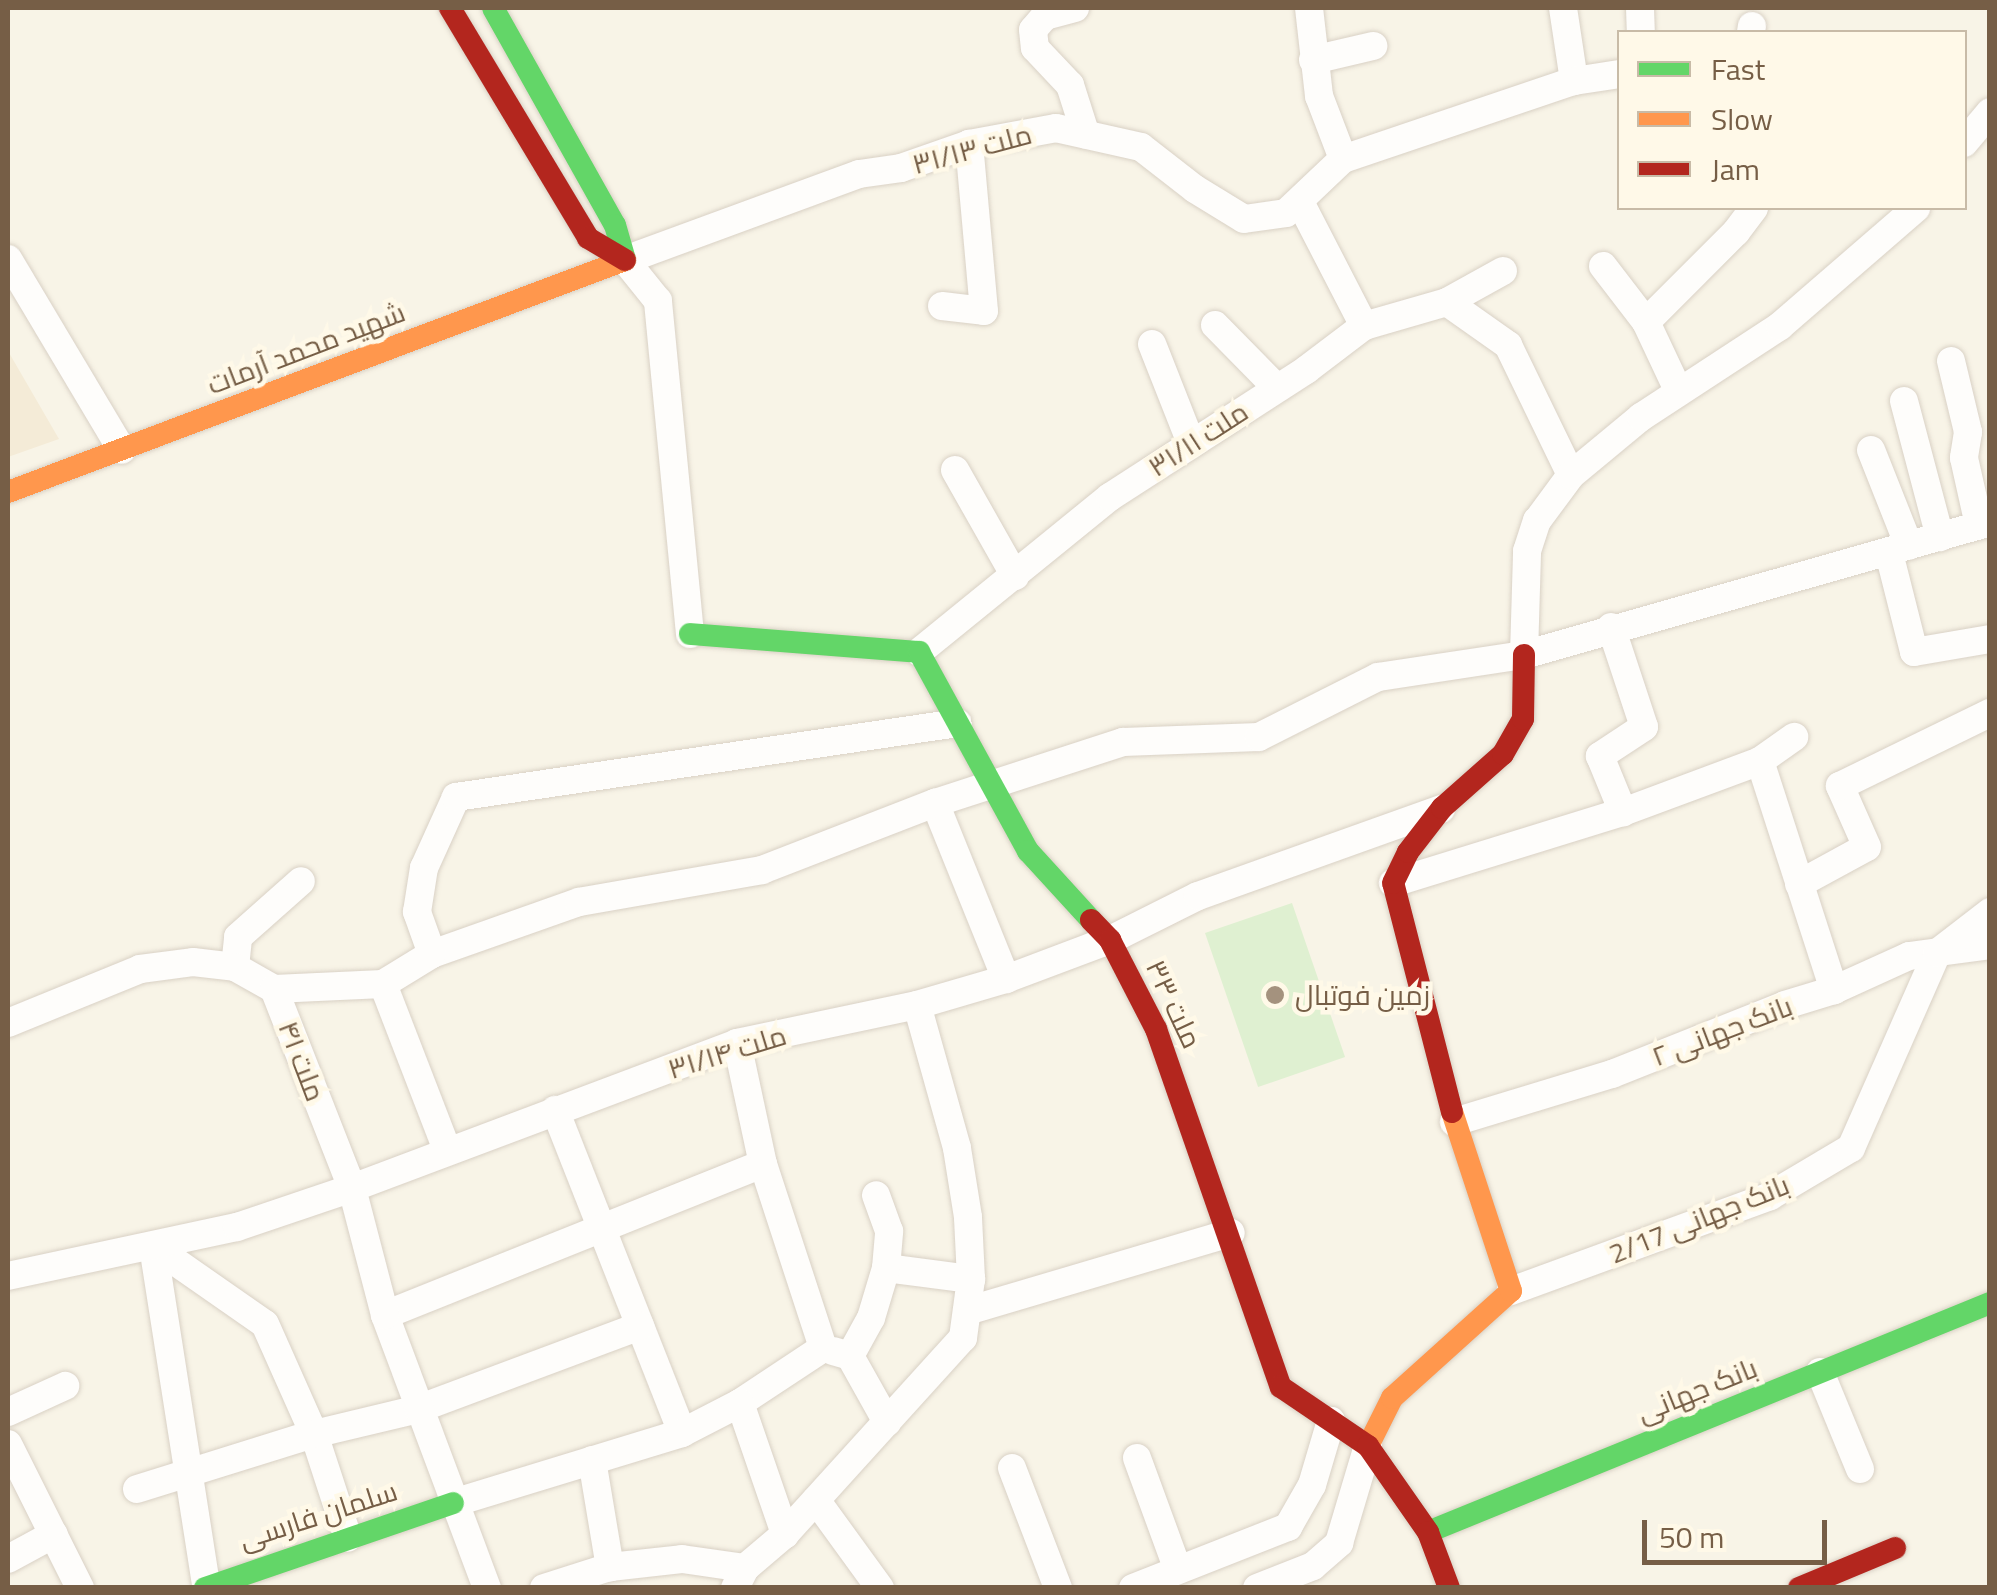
<!DOCTYPE html>
<meta charset="utf-8">
<style>
body{margin:0}
#map{position:relative;width:1997px;height:1595px;overflow:hidden;background:#f8f4e7;font-family:"Titillium Web",Cairo,sans-serif}
div>[style]{position:absolute}
.residential>*{inset:0;background:#f4ebd7}
.green>*{inset:0;background:#dff0d1;transform-origin:0 0}
.roads{filter:drop-shadow(0 0 2px #d9d1c5) drop-shadow(0 0 2px #d9d1c5)}
.street>*{height:28px;margin:-14px;padding:0 14px;transform-origin:14px;border-radius:14px;background:#fefdfb}
.fast>*{height:22px;margin:-11px;padding:0 11px;transform-origin:11px;border-radius:11px;background:#63d668}
.slow>*{height:22px;margin:-11px;padding:0 11px;transform-origin:11px;border-radius:11px;background:#ff974d}
.jam>*{height:22px;margin:-11px;padding:0 11px;transform-origin:11px;border-radius:11px;background:#b3261e}
.dots>*{width:28px;height:28px;translate:-50% -50%;box-sizing:border-box;border:5px solid #fff9e8;border-radius:50%}
span{translate:-50% -50%;white-space:nowrap;text-align:center;line-height:1.15;-webkit-text-stroke:9px #fff9e8;paint-order:stroke}
.street-label{font-size:28px;color:#765e46}
.poi-label{font-size:28px;color:#765e46}
.left{translate:0 -50%;text-align:left}
.frame{position:absolute;inset:0;border:10px solid #765e46;pointer-events:none}
.legend{position:absolute;left:1617px;top:30px;width:350px;height:180px;box-sizing:border-box;background:#fff9e8;border:2px solid #c8bba7;margin:0;padding:12px 18px;list-style:none;font-size:30px;color:#765e46}
.legend li{display:flex;align-items:center;gap:20px;height:50px}
.legend b{width:50px;border:2px solid #c8bba7}
.scale{position:absolute;left:1642px;top:1520px;width:185px;height:45px;box-sizing:border-box;border:5px solid #765e46;border-top:0;padding-left:12px;font-size:30px;line-height:35px;white-space:nowrap;color:#765e46;-webkit-text-stroke:8px #fff9e8;paint-order:stroke}
</style>
<div id="map">
<div class="residential">
<i style="clip-path:polygon(8px 351px,59px 439px,8px 457px)"></i>
</div>
<div class="green">
<i style="left:1292px;top:903px;width:163px;height:92px;rotate:71deg"></i>
</div>
<div class="roads">
<div class="street">
<i style="left:1075px;top:8px;width:31px;rotate:165deg"></i>
<i style="left:1045px;top:16px;width:18px;rotate:131deg"></i>
<i style="left:1033px;top:30px;width:18px;rotate:84deg"></i>
<i style="left:1035px;top:48px;width:51px;rotate:46.6deg"></i>
<i style="left:1070px;top:85px;width:52px;rotate:72.3deg"></i>
<i style="left:1309px;top:8px;width:89px;rotate:83.5deg"></i>
<i style="left:1319px;top:96px;width:67px;rotate:69.1deg"></i>
<i style="left:1563px;top:8px;width:74px;rotate:81.4deg"></i>
<i style="left:1640px;top:8px;width:24px;rotate:88deg"></i>
<i style="left:1751px;top:32px;width:6px;rotate:-81deg"></i>
<i style="left:1313px;top:60px;width:62px;rotate:-13.1deg"></i>
<i style="left:1964px;top:143px;width:40px;rotate:-50deg"></i>
<i style="left:1300px;top:202px;width:140px;rotate:62.7deg"></i>
<i style="left:8px;top:259px;width:222px;rotate:59.2deg"></i>
<i style="left:1603px;top:266px;width:71px;rotate:52.5deg"></i>
<i style="left:1646px;top:322px;width:77px;rotate:64.8deg"></i>
<i style="left:1447px;top:302px;width:75px;rotate:35.2deg"></i>
<i style="left:1508px;top:345px;width:144px;rotate:64.1deg"></i>
<i style="left:942px;top:306px;width:42px;rotate:6.8deg"></i>
<i style="left:984px;top:311px;width:168px;rotate:-95.1deg"></i>
<i style="left:1646px;top:322px;width:127px;rotate:-45deg"></i>
<i style="left:1736px;top:232px;width:30px;rotate:-53deg"></i>
<i style="left:1215px;top:325px;width:88px;rotate:45.5deg"></i>
<i style="left:1152px;top:344px;width:106px;rotate:68.5deg"></i>
<i style="left:1951px;top:361px;width:73px;rotate:76.5deg"></i>
<i style="left:1968px;top:432px;width:26px;rotate:99deg"></i>
<i style="left:1964px;top:458px;width:69px;rotate:77.4deg"></i>
<i style="left:1904px;top:401px;width:141px;rotate:75.2deg"></i>
<i style="left:1871px;top:450px;width:103px;rotate:68.4deg"></i>
<i style="left:955px;top:470px;width:122px;rotate:60.5deg"></i>
<i style="left:1889px;top:553px;width:102px;rotate:75.8deg"></i>
<i style="left:1914px;top:652px;width:77px;rotate:-9.7deg"></i>
<i style="left:1611px;top:627px;width:105px;rotate:71.7deg"></i>
<i style="left:1644px;top:727px;width:53px;rotate:146.6deg"></i>
<i style="left:1600px;top:756px;width:61px;rotate:67.7deg"></i>
<i style="left:690px;top:634px;width:335px;rotate:-95.5deg"></i>
<i style="left:658px;top:301px;width:53px;rotate:-128.8deg"></i>
<i style="left:625px;top:260px;width:249px;rotate:-20.2deg"></i>
<i style="left:859px;top:174px;width:42px;rotate:-8.1deg"></i>
<i style="left:901px;top:168px;width:72px;rotate:-19.4deg"></i>
<i style="left:969px;top:144px;width:88px;rotate:-10.4deg"></i>
<i style="left:1056px;top:128px;width:87px;rotate:12.6deg"></i>
<i style="left:1141px;top:147px;width:68px;rotate:37.9deg"></i>
<i style="left:1195px;top:189px;width:57px;rotate:31.5deg"></i>
<i style="left:1244px;top:219px;width:42px;rotate:-8.1deg"></i>
<i style="left:1286px;top:213px;width:79px;rotate:-43.5deg"></i>
<i style="left:1343px;top:159px;width:244px;rotate:-18.7deg"></i>
<i style="left:1574px;top:81px;width:47px;rotate:-8.7deg"></i>
<i style="left:919px;top:652px;width:246px;rotate:-39.1deg"></i>
<i style="left:1110px;top:497px;width:234px;rotate:-32.9deg"></i>
<i style="left:1306px;top:370px;width:73px;rotate:-37.2deg"></i>
<i style="left:1364px;top:326px;width:86px;rotate:-16.1deg"></i>
<i style="left:1447px;top:302px;width:64px;rotate:-29deg"></i>
<i style="left:1524px;top:655px;width:104px;rotate:-88.3deg"></i>
<i style="left:1527px;top:551px;width:32px;rotate:-72deg"></i>
<i style="left:1537px;top:521px;width:57px;rotate:-53.5deg"></i>
<i style="left:1571px;top:475px;width:91px;rotate:-39.6deg"></i>
<i style="left:1641px;top:417px;width:166px;rotate:-33.2deg"></i>
<i style="left:1780px;top:326px;width:180px;rotate:-40.9deg"></i>
<i style="left:1760px;top:761px;width:241px;rotate:72.1deg"></i>
<i style="left:935px;top:803px;width:190px;rotate:68deg"></i>
<i style="left:1393px;top:883px;width:241px;rotate:-17.2deg"></i>
<i style="left:1623px;top:812px;width:146px;rotate:-20.4deg"></i>
<i style="left:1760px;top:761px;width:42px;rotate:-35.2deg"></i>
<i style="left:1799px;top:884px;width:77px;rotate:-28.6deg"></i>
<i style="left:1867px;top:847px;width:67px;rotate:-113.9deg"></i>
<i style="left:1840px;top:786px;width:167px;rotate:-26deg"></i>
<i style="left:432px;top:954px;width:156px;rotate:-19.5deg"></i>
<i style="left:579px;top:902px;width:186px;rotate:-9.9deg"></i>
<i style="left:762px;top:870px;width:186px;rotate:-21.2deg"></i>
<i style="left:935px;top:803px;width:198px;rotate:-18deg"></i>
<i style="left:1123px;top:742px;width:136px;rotate:-2.1deg"></i>
<i style="left:1259px;top:737px;width:133px;rotate:-26.8deg"></i>
<i style="left:1378px;top:677px;width:148px;rotate:-8.6deg"></i>
<i style="left:1524px;top:655px;width:485px;rotate:-15.9deg"></i>
<i style="left:235px;top:967px;width:30px;rotate:-84deg"></i>
<i style="left:238px;top:937px;width:84px;rotate:-41.6deg"></i>
<i style="left:383px;top:984px;width:178px;rotate:68.9deg"></i>
<i style="left:8px;top:1023px;width:143px;rotate:-22.2deg"></i>
<i style="left:140px;top:969px;width:53px;rotate:-7.5deg"></i>
<i style="left:193px;top:962px;width:42px;rotate:6.8deg"></i>
<i style="left:235px;top:967px;width:45px;rotate:29.4deg"></i>
<i style="left:737px;top:1043px;width:124px;rotate:77.9deg"></i>
<i style="left:555px;top:1110px;width:347px;rotate:68.5deg"></i>
<i style="left:1454px;top:1122px;width:165px;rotate:-16.9deg"></i>
<i style="left:1612px;top:1074px;width:186px;rotate:-21.7deg"></i>
<i style="left:1785px;top:1005px;width:51px;rotate:-17deg"></i>
<i style="left:1834px;top:990px;width:82px;rotate:-24.4deg"></i>
<i style="left:1909px;top:956px;width:82px;rotate:-7.7deg"></i>
<i style="left:153px;top:1246px;width:136px;rotate:34.9deg"></i>
<i style="left:265px;top:1324px;width:120px;rotate:66deg"></i>
<i style="left:314px;top:1434px;width:109px;rotate:71.9deg"></i>
<i style="left:153px;top:1246px;width:342px;rotate:81.1deg"></i>
<i style="left:886px;top:1268px;width:86px;rotate:7.4deg"></i>
<i style="left:8px;top:1276px;width:234px;rotate:-12.1deg"></i>
<i style="left:237px;top:1227px;width:121px;rotate:-18.7deg"></i>
<i style="left:352px;top:1188px;width:411px;rotate:-20.6deg"></i>
<i style="left:737px;top:1043px;width:184px;rotate:-11.9deg"></i>
<i style="left:917px;top:1005px;width:93px;rotate:-16.3deg"></i>
<i style="left:1006px;top:979px;width:111px;rotate:-20.6deg"></i>
<i style="left:1110px;top:940px;width:98px;rotate:-26.6deg"></i>
<i style="left:1198px;top:896px;width:258px;rotate:-19.7deg"></i>
<i style="left:1511px;top:1291px;width:276px;rotate:-20.1deg"></i>
<i style="left:1770px;top:1196px;width:94px;rotate:-30.7deg"></i>
<i style="left:1851px;top:1148px;width:213px;rotate:-66.2deg"></i>
<i style="left:1937px;top:953px;width:67px;rotate:-37.7deg"></i>
<i style="left:967px;top:1311px;width:275px;rotate:-16.5deg"></i>
<i style="left:385px;top:1315px;width:407px;rotate:-21.8deg"></i>
<i style="left:763px;top:1164px;width:194px;rotate:71.9deg"></i>
<i style="left:823px;top:1348px;width:100px;rotate:146.5deg"></i>
<i style="left:740px;top:1403px;width:65px;rotate:152.7deg"></i>
<i style="left:682px;top:1433px;width:239px;rotate:163deg"></i>
<i style="left:833px;top:1351px;width:18px;rotate:16deg"></i>
<i style="left:850px;top:1356px;width:76px;rotate:60.7deg"></i>
<i style="left:850px;top:1356px;width:43px;rotate:-61.1deg"></i>
<i style="left:871px;top:1318px;width:52px;rotate:-73.3deg"></i>
<i style="left:886px;top:1268px;width:37px;rotate:-85deg"></i>
<i style="left:889px;top:1231px;width:38px;rotate:-110deg"></i>
<i style="left:1820px;top:1372px;width:105px;rotate:67.6deg"></i>
<i style="left:740px;top:1403px;width:139px;rotate:71deg"></i>
<i style="left:8px;top:1412px;width:63px;rotate:-24.5deg"></i>
<i style="left:8px;top:1444px;width:161px;rotate:63.4deg"></i>
<i style="left:1137px;top:1458px;width:119px;rotate:69.9deg"></i>
<i style="left:592px;top:1460px;width:109px;rotate:80.5deg"></i>
<i style="left:1012px;top:1468px;width:129px;rotate:69deg"></i>
<i style="left:137px;top:1489px;width:185px;rotate:-17.3deg"></i>
<i style="left:314px;top:1434px;width:107px;rotate:-13.5deg"></i>
<i style="left:418px;top:1409px;width:237px;rotate:-20.5deg"></i>
<i style="left:816px;top:1500px;width:109px;rotate:54deg"></i>
<i style="left:8px;top:1559px;width:52px;rotate:-28.5deg"></i>
<i style="left:487px;top:1588px;width:291px;rotate:-110.5deg"></i>
<i style="left:385px;top:1315px;width:131px;rotate:-104.6deg"></i>
<i style="left:352px;top:1188px;width:214px;rotate:-111.4deg"></i>
<i style="left:274px;top:989px;width:109px;rotate:-2.6deg"></i>
<i style="left:383px;top:984px;width:57px;rotate:-31.5deg"></i>
<i style="left:432px;top:954px;width:45px;rotate:-109.7deg"></i>
<i style="left:417px;top:912px;width:45px;rotate:-81deg"></i>
<i style="left:424px;top:868px;width:78px;rotate:-65.7deg"></i>
<i style="left:456px;top:797px;width:507px;rotate:-8.39deg"></i>
<i style="left:544px;top:1588px;width:69px;rotate:-17.7deg"></i>
<i style="left:610px;top:1567px;width:72px;rotate:-6.3deg"></i>
<i style="left:682px;top:1559px;width:64px;rotate:8.1deg"></i>
<i style="left:735px;top:1588px;width:22px;rotate:-63deg"></i>
<i style="left:745px;top:1568px;width:52px;rotate:-40.4deg"></i>
<i style="left:785px;top:1534px;width:265px;rotate:-47.8deg"></i>
<i style="left:963px;top:1338px;width:60px;rotate:-82.3deg"></i>
<i style="left:971px;top:1279px;width:62px;rotate:-92.8deg"></i>
<i style="left:968px;top:1217px;width:70px;rotate:-99.1deg"></i>
<i style="left:957px;top:1148px;width:148px;rotate:-105.6deg"></i>
<i style="left:1133px;top:1588px;width:167px;rotate:-21.5deg"></i>
<i style="left:1288px;top:1527px;width:48px;rotate:-60.3deg"></i>
<i style="left:1312px;top:1485px;width:67px;rotate:-73.5deg"></i>
<i style="left:1257px;top:1588px;width:60px;rotate:-21.4deg"></i>
<i style="left:1313px;top:1566px;width:35px;rotate:-41deg"></i>
<i style="left:1339px;top:1543px;width:101px;rotate:-73.4deg"></i>
</div>
<div class="fast">
<i style="left:493px;top:8px;width:249px;rotate:60.7deg"></i>
<i style="left:615px;top:225px;width:36px;rotate:74deg"></i>
<i style="left:690px;top:634px;width:230px;rotate:4.5deg"></i>
<i style="left:919px;top:652px;width:227px;rotate:61.3deg"></i>
<i style="left:1028px;top:851px;width:93px;rotate:47.6deg"></i>
<i style="left:1428px;top:1532px;width:607px;rotate:-22.17deg"></i>
<i style="left:205px;top:1588px;width:262px;rotate:-18.9deg"></i>
</div>
<div class="slow">
<i style="left:8px;top:492px;width:659px;rotate:-20.61deg"></i>
<i style="left:1368px;top:1446px;width:54px;rotate:-63.4deg"></i>
<i style="left:1392px;top:1398px;width:160px;rotate:-42deg"></i>
<i style="left:1511px;top:1291px;width:188px;rotate:-108.2deg"></i>
</div>
<div class="jam">
<i style="left:450px;top:8px;width:268px;rotate:59deg"></i>
<i style="left:588px;top:238px;width:43px;rotate:30.7deg"></i>
<i style="left:1091px;top:920px;width:28px;rotate:46deg"></i>
<i style="left:1110px;top:940px;width:100px;rotate:62.7deg"></i>
<i style="left:1156px;top:1029px;width:379px;rotate:70.8deg"></i>
<i style="left:1281px;top:1387px;width:105px;rotate:34.1deg"></i>
<i style="left:1368px;top:1446px;width:105px;rotate:55.1deg"></i>
<i style="left:1428px;top:1532px;width:60px;rotate:69.4deg"></i>
<i style="left:1452px;top:1112px;width:236px;rotate:-104.4deg"></i>
<i style="left:1393px;top:883px;width:34px;rotate:-64deg"></i>
<i style="left:1408px;top:852px;width:56px;rotate:-52.3deg"></i>
<i style="left:1442px;top:808px;width:81px;rotate:-41.5deg"></i>
<i style="left:1503px;top:754px;width:40px;rotate:-60.3deg"></i>
<i style="left:1523px;top:719px;width:64px;rotate:-89.1deg"></i>
<i style="left:1799px;top:1588px;width:104px;rotate:-22.6deg"></i>
</div>
</div>
<div class="dots">
<i style="left:1275px;top:995px;background:#a4927e"></i>
</div>
<div class="street-label">
<span style="left:972px;top:149px;rotate:-15deg">ملت ۳۱/۱۳</span>
<span style="left:306px;top:348px;rotate:-21deg">شهید محمد آرمات</span>
<span style="left:1198px;top:439px;rotate:-33deg">ملت ۳۱/۱۱</span>
<span style="left:1174px;top:1004px;rotate:65deg">ملت ۳۳</span>
<span style="left:1722px;top:1031px;rotate:-21deg">بانک جهانی ۲</span>
<span style="left:727px;top:1052px;rotate:-17deg">ملت ۳۱/۱۴</span>
<span style="left:302px;top:1061px;rotate:69deg">ملت ۴۱</span>
<span style="left:1699px;top:1219px;rotate:-22deg">بانک جهانی 2/17</span>
<span style="left:1697px;top:1390px;rotate:-22deg">بانک جهانی</span>
<span style="left:318px;top:1515px;rotate:-18deg">سلمان فارسی</span>
</div>
<div class="poi-label">
<span class="left" style="left:1295px;top:995px">زمین فوتبال</span>
</div>
<div class="frame"></div>
<ul class="legend">
<li><b style="height:12px;background:#63d668"></b>Fast</li>
<li><b style="height:12px;background:#ff974d"></b>Slow</li>
<li><b style="height:12px;background:#b3261e"></b>Jam</li>
</ul>
<div class="scale">50 m</div>
</div>
